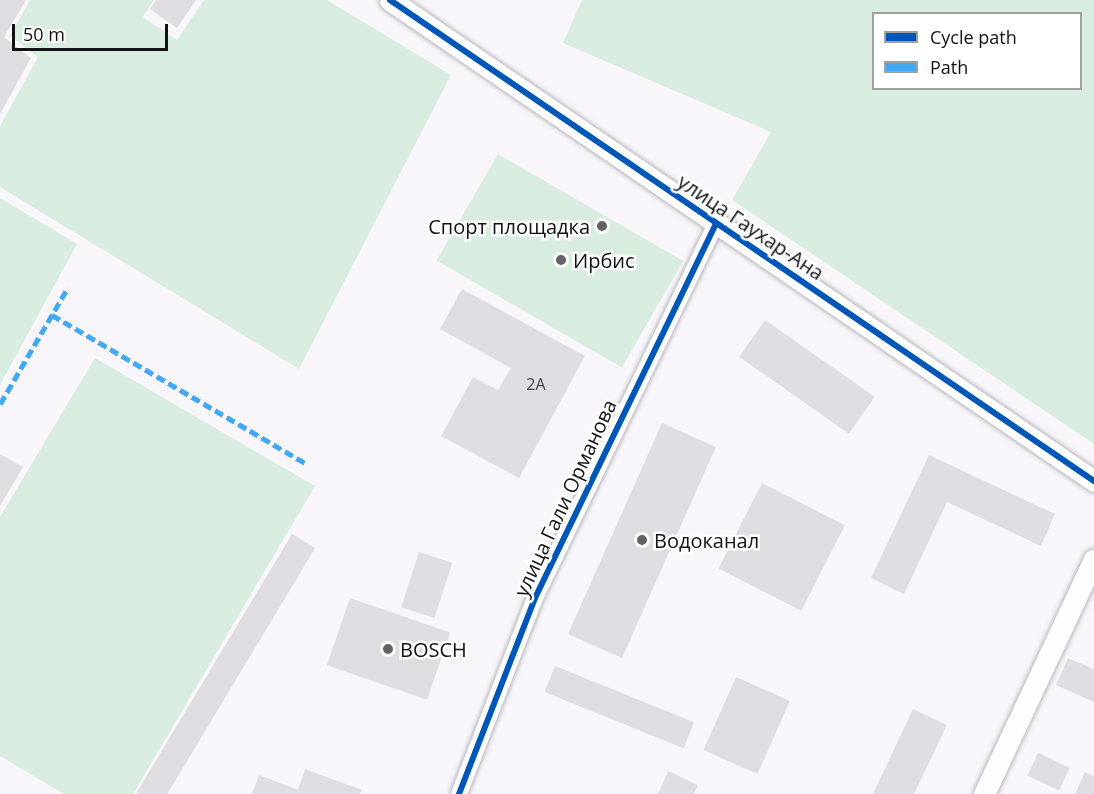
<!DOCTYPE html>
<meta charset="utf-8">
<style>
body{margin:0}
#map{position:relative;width:1094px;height:794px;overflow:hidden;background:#f8f6fb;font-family:"Open Sans",sans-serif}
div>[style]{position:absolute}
.green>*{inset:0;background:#d8eddf;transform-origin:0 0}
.building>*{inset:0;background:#dfdde1;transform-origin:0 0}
.roads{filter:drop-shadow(0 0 2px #b8b6bb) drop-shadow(0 0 2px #b8b6bb)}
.minor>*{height:16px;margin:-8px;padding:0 8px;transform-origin:8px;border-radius:8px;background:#fefefe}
.tertiary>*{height:21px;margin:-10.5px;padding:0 10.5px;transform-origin:10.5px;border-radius:10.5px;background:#fefefe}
.quiet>*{height:4.5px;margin-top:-2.25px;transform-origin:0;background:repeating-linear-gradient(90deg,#3fa9f5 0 9px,transparent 0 13.5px)}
.cycleway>*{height:6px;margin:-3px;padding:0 3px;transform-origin:3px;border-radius:3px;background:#0057b8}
.dots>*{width:16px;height:16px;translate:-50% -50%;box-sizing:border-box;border:3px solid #fff;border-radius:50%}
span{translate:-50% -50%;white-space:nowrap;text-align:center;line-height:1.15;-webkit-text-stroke:5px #fff;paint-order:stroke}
.number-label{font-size:16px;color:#454447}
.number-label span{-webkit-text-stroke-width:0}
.poi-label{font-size:20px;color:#121114}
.right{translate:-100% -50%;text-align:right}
.left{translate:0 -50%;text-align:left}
.street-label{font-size:20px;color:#121114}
.legend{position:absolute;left:872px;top:12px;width:210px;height:78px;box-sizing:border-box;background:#fff;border:2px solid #a0a0a1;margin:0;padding:8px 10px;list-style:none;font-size:18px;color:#121114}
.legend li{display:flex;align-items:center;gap:12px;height:30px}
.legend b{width:30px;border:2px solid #a0a0a1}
.scale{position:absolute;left:12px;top:24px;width:156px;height:27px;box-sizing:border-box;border:3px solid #121114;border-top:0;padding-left:8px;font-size:18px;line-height:21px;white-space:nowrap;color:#121114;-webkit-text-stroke:4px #fff;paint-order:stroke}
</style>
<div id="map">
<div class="green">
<i style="clip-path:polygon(30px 0,154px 0,143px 17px,177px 40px,204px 0,327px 0,451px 75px,299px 369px,0 187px,0 126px,38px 57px,10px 36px)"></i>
<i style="clip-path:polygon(evenodd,582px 0,1094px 0,1094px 444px,732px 200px,771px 132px,563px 43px,582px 0,874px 14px,1080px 14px,1080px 88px,874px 88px,874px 14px)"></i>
<i style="left:498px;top:154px;width:214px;height:123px;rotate:30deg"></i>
<i style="clip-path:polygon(0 198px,77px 244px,0 385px)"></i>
<i style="clip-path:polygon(95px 358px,315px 486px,133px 794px,64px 794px,0 756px,0 517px)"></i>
</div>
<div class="building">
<i style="clip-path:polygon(0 0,26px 0,4px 37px,31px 58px,0 114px)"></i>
<i style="clip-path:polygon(156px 0,196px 0,177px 28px,150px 9px)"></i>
<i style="clip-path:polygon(462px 289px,585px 356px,519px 478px,441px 436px,473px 377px,498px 390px,511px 368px,440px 329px)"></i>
<i style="left:765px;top:320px;width:134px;height:45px;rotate:35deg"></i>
<i style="left:662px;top:423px;width:59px;height:231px;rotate:24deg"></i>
<i style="clip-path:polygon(0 454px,23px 467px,0 506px)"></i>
<i style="clip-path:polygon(929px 455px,1055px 514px,1041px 546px,947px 502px,904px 594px,871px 578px)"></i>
<i style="left:762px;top:483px;width:93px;height:96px;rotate:27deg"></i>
<i style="left:292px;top:534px;width:27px;height:302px;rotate:31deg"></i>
<i style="left:419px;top:552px;width:35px;height:58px;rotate:18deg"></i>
<i style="left:350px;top:598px;width:106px;height:71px;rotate:19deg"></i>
<i style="clip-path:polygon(1068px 658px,1094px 669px,1094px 702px,1056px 685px)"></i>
<i style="left:555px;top:666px;width:150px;height:28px;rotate:22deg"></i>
<i style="left:736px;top:677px;width:59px;height:80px;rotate:24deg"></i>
<i style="clip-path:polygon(913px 709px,947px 725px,914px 794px,873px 794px)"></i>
<i style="left:1038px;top:753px;width:35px;height:25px;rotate:25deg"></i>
<i style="clip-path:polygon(305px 769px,362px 790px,360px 794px,252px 794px,259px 775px,298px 790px)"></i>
<i style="clip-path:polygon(668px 771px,698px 785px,694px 794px,658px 794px)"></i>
<i style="clip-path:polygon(1085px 772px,1094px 776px,1094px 794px,1075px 794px)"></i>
</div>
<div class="roads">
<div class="minor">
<i style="left:459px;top:794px;width:210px;rotate:-68.8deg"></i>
<i style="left:535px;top:598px;width:416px;rotate:-64.2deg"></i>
</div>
<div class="tertiary">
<i style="left:390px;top:0;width:853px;rotate:34.34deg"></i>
<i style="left:984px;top:794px;width:259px;rotate:-64.9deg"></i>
</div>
</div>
<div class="quiet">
<i style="left:52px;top:315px;width:293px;rotate:30.3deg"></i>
<i style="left:0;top:404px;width:135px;rotate:-59.8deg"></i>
</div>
<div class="cycleway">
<i style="left:390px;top:0;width:853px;rotate:34.34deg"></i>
<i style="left:459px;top:794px;width:210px;rotate:-68.8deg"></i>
<i style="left:535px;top:598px;width:416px;rotate:-64.2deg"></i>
</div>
<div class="dots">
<i style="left:602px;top:226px;background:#626165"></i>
<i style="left:561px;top:260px;background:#626165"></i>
<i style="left:642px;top:540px;background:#626165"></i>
<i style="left:388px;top:649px;background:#626165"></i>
</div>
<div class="number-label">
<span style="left:536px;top:384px">2А</span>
</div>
<div class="poi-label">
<span class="right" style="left:590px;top:226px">Спорт площадка</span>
<span class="left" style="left:573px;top:260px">Ирбис</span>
<span class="left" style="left:654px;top:540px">Водоканал</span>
<span class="left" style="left:400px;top:649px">BOSCH</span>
</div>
<div class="street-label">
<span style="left:751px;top:227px;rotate:34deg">улица Гаухар-Ана</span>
<span style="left:565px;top:498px;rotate:-65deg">улица Гали Орманова</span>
</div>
<ul class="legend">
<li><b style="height:8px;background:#0057b8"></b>Cycle path</li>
<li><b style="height:8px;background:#3fa9f5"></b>Path</li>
</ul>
<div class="scale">50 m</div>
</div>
